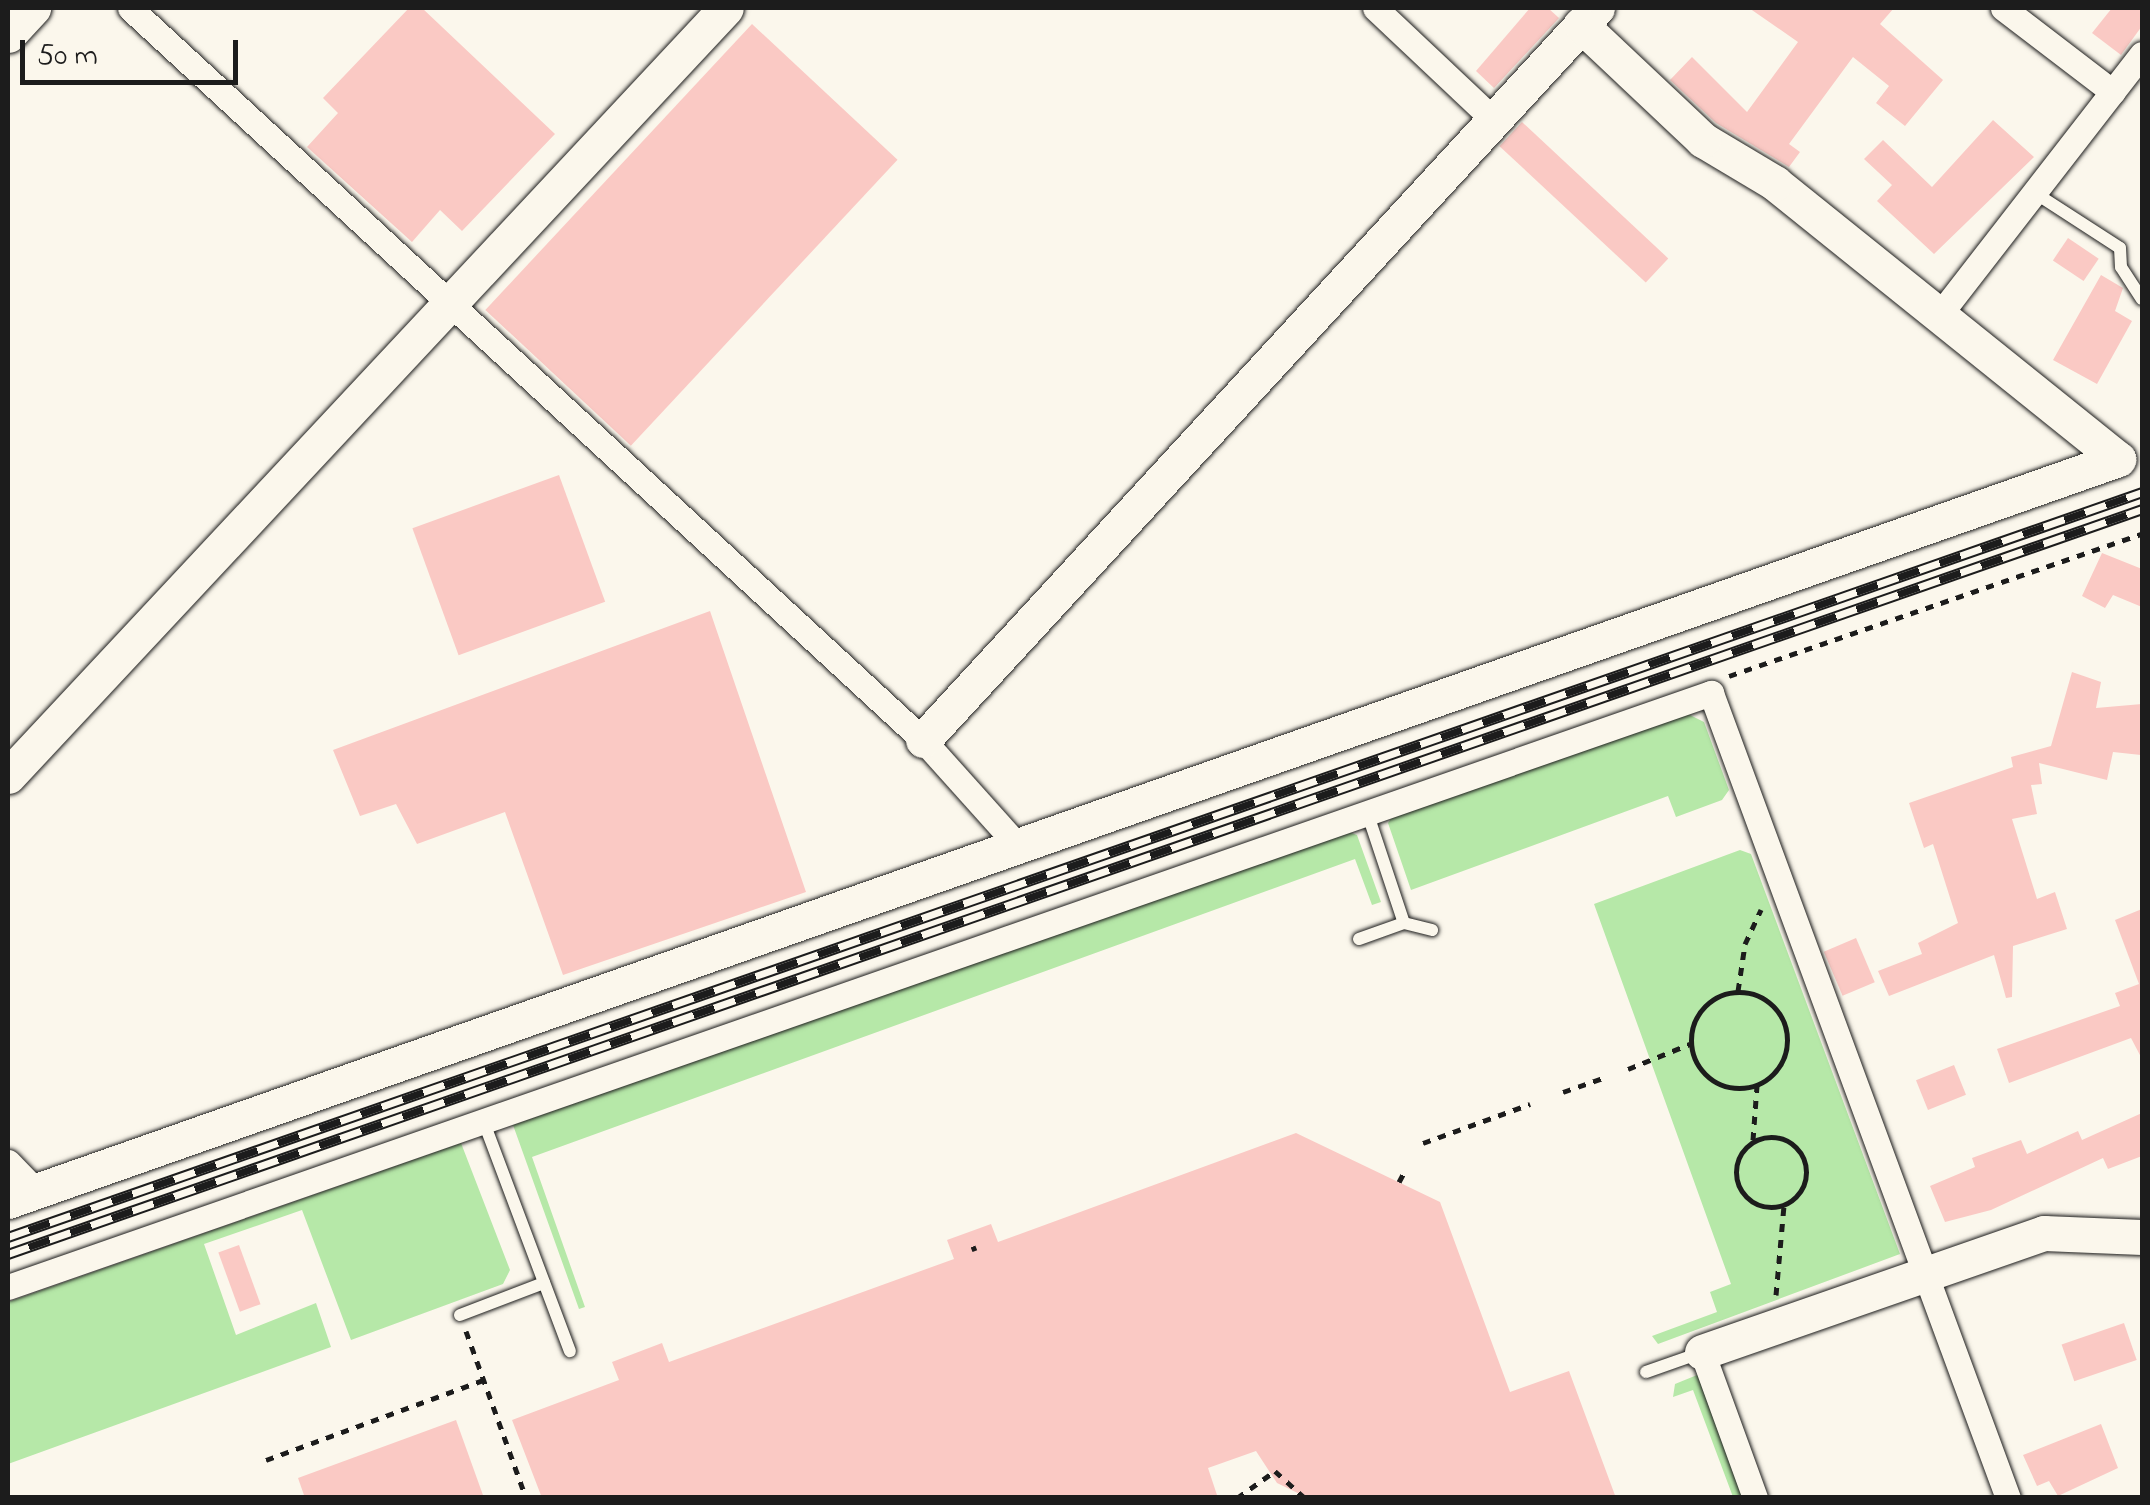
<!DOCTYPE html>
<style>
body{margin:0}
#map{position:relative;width:2150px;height:1505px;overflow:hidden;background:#fbf7ec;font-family:"Indie Flower",sans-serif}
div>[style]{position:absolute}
.green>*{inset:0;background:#b6e8a8}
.building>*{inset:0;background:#fac9c4;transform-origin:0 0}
.path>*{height:5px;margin-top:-2.5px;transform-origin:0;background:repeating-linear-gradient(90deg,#1c1c1c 0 8px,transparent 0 16px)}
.path>.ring{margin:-2.5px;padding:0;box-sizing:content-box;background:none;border:5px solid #1c1c1c;border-radius:50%}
.roads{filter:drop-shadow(0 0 2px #1c1c1c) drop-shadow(0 0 2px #1c1c1c)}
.lane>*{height:12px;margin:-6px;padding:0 6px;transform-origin:6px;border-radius:6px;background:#fbf7ec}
.street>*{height:25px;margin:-12.5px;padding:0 12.5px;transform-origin:12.5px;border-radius:12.5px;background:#fbf7ec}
.secondary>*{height:35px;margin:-17.5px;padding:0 17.5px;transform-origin:17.5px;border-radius:17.5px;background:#fbf7ec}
.rail>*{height:11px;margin-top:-5.5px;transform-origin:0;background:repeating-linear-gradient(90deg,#fbf7ec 0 22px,#1c1c1c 0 44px);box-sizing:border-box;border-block:2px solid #1c1c1c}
span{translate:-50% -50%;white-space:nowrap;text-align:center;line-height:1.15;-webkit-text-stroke:8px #fbf7ec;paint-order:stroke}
.frame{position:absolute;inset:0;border:10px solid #1c1c1c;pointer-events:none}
.scale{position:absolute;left:20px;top:40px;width:218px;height:45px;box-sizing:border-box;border:5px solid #1c1c1c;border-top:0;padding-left:12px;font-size:30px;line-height:35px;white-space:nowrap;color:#1c1c1c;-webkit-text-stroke:8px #fbf7ec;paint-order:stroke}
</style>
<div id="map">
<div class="green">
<i style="clip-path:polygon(1686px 713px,1704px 722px,1729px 790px,1722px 800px,1676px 817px,1668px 796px,1411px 890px,1388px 823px,1392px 817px)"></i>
<i style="clip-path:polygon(1349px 832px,1357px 835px,1381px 902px,1372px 905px,1355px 859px,532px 1157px,585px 1307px,579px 1309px,513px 1125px)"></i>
<i style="clip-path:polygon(1740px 850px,1751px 854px,1900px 1254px,1658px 1344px,1652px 1336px,1717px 1312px,1710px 1292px,1731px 1284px,1594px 904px)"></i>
<i style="clip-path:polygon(461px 1143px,510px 1270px,503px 1284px,351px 1340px,302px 1210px,204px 1244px,236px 1335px,316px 1303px,331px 1347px,8px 1464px,8px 1302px)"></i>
<i style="clip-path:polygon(1702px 1373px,1746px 1497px,1733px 1497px,1693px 1390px,1673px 1397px,1675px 1384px)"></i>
</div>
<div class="building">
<i style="clip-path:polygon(409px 8px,422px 8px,555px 134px,462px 231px,440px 210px,412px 242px,307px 147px,338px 113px,323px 98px)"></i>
<i style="clip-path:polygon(1530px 8px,1548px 8px,1559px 18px,1494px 88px,1476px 71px)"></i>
<i style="clip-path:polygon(1749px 8px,1894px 8px,1880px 24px,1943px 80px,1905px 126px,1876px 103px,1889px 86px,1853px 57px,1789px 144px,1800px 152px,1789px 167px,1716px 123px,1670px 80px,1692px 57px,1747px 112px,1798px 42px)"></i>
<i style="clip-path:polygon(2112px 8px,2142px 8px,2142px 26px,2121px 55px,2092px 33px)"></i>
<i style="left:752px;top:24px;width:199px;height:391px;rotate:43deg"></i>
<i style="clip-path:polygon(1993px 120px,2034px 157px,1934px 254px,1877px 201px,1892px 185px,1864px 159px,1883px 140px,1932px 187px)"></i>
<i style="left:1522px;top:122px;width:200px;height:33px;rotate:43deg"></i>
<i style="left:2068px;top:238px;width:37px;height:27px;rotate:34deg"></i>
<i style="clip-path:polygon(2101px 275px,2123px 288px,2115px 311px,2132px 321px,2097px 384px,2053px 360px)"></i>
<i style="left:559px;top:475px;width:135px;height:156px;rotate:70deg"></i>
<i style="clip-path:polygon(2102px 553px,2142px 569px,2142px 607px,2113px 595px,2105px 608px,2082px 596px)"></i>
<i style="clip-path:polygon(710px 611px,806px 892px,563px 975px,505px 812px,417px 844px,396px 804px,360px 816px,333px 750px)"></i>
<i style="clip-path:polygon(2072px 672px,2101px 682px,2096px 708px,2142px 704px,2141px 755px,2113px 752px,2107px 780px,2039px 763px,2042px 784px,2031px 785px,2037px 814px,2012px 819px,2037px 899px,2055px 892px,2067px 929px,2013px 946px,2012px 997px,2006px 998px,1994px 955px,1889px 996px,1878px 971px,1922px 954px,1918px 943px,1958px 923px,1933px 844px,1924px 848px,1909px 803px,2013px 767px,2011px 757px,2051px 746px)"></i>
<i style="clip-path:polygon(2142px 909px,2142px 1059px,2131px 1038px,2009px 1083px,1997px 1049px,2120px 1006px,2115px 993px,2139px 984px,2115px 920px)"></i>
<i style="left:1856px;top:938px;width:48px;height:35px;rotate:67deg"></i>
<i style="left:1954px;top:1065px;width:32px;height:41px;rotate:68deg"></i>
<i style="clip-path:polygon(2142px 1113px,2142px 1156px,2108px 1169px,2103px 1158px,1991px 1210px,1945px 1222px,1930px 1186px,1975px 1167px,1972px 1158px,2021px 1140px,2027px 1154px,2078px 1131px,2082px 1140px)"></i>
<i style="clip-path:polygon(1296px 1133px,1440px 1202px,1510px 1392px,1569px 1371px,1616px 1498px,1308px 1498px,1277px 1483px,1256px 1451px,1208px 1468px,1218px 1498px,542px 1498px,512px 1420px,619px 1380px,612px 1362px,662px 1343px,669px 1362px,954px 1259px,947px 1240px,991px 1224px,998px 1242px)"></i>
<i style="left:239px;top:1245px;width:63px;height:22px;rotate:70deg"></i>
<i style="left:2124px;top:1323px;width:39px;height:66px;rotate:71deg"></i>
<i style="clip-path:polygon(456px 1420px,484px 1498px,305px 1498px,298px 1478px)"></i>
<i style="clip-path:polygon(2101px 1424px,2118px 1468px,2058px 1496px,2049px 1481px,2037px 1486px,2023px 1455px)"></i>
</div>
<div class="path">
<i style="left:1729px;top:676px;width:437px;rotate:-19deg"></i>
<i style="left:1738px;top:991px;width:48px;rotate:-81.5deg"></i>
<i style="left:1745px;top:944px;width:38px;rotate:-65deg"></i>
<i class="ring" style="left:1691px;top:992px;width:91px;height:91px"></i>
<i style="left:1628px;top:1069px;width:67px;rotate:-22deg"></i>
<i style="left:1563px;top:1092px;width:42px;rotate:-19.3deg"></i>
<i class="ring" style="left:1736px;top:1137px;width:65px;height:65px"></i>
<i style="left:1753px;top:1140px;width:55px;rotate:-85.8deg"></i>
<i style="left:1423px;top:1143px;width:114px;rotate:-20deg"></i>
<i style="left:1399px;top:1182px;width:15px;rotate:-62deg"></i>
<i style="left:973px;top:1246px;width:5px;rotate:68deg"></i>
<i style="left:1776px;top:1295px;width:90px;rotate:-84.9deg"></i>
<i style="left:466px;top:1331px;width:177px;rotate:70.2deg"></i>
<i style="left:266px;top:1460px;width:232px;rotate:-20.2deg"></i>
<i style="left:1237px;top:1498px;width:47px;rotate:-35.4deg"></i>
<i style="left:1275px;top:1471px;width:40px;rotate:42deg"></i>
</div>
<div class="roads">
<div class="lane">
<i style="left:2035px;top:193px;width:101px;rotate:32.9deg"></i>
<i style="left:2120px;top:248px;width:19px;rotate:87deg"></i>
<i style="left:2121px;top:267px;width:38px;rotate:57deg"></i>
<i style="left:1367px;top:812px;width:117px;rotate:71.6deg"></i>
<i style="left:1404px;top:923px;width:29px;rotate:14deg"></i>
<i style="left:1359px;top:939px;width:48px;rotate:-19.6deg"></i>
<i style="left:483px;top:1120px;width:247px;rotate:69.4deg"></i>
<i style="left:460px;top:1315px;width:90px;rotate:-20.9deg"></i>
<i style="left:1646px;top:1372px;width:57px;rotate:-19.4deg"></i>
</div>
<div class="street">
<i style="left:130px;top:8px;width:1079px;rotate:42.71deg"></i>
<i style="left:923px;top:740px;width:142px;rotate:48.1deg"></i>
<i style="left:1375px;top:8px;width:163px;rotate:43.3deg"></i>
<i style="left:2003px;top:8px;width:138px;rotate:37.4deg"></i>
<i style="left:1940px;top:314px;width:329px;rotate:-52.2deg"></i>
<i style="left:8px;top:1162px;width:40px;rotate:46deg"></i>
<i style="left:8px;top:1287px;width:1804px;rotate:-19.23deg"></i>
<i style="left:1711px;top:693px;width:858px;rotate:69.75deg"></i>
<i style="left:1702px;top:1352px;width:155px;rotate:70deg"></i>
</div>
<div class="secondary">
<i style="left:8px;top:35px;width:37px;rotate:-47deg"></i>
<i style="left:923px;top:740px;width:995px;rotate:-47.36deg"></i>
<i style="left:8px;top:776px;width:1051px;rotate:-46.93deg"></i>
<i style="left:8px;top:1201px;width:2237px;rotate:-19.37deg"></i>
<i style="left:2118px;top:459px;width:440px;rotate:-141.2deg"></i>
<i style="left:1775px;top:183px;width:84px;rotate:-149.2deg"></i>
<i style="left:1703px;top:140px;width:168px;rotate:-136.7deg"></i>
<i style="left:1702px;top:1352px;width:362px;rotate:-19.2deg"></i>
<i style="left:2044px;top:1233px;width:98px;rotate:2.3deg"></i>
</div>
</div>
<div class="rail">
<i style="left:8px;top:1237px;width:2260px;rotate:-19.24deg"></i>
<i style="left:8px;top:1254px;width:2260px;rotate:-19.24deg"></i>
</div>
<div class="frame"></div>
<div class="scale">50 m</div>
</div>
